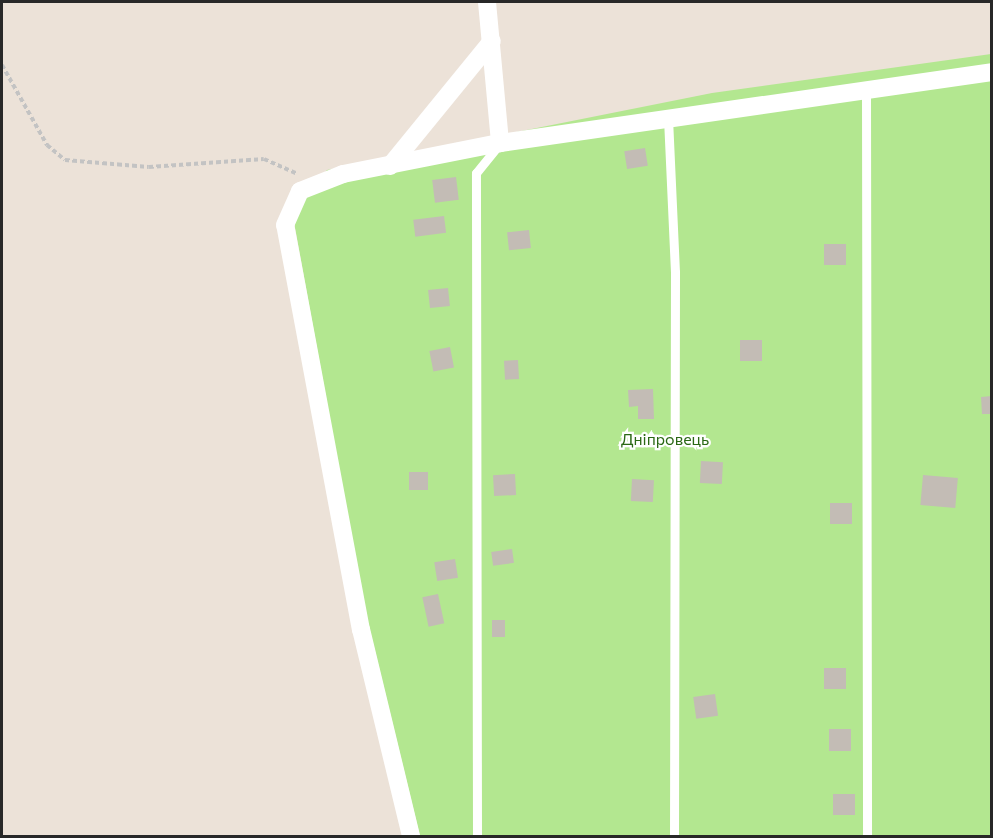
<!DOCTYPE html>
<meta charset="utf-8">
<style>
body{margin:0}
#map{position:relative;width:993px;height:838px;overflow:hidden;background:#ece2d8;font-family:Commissioner,sans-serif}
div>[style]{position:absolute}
.green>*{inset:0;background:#b3e790}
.building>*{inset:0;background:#c3bcb5;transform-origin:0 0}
.path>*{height:4px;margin-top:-2px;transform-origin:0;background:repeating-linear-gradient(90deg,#c3c3c3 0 4.5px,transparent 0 7.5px)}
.service>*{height:9px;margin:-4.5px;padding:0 4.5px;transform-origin:4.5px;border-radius:4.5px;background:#fff}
.minor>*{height:18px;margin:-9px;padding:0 9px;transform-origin:9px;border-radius:9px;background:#fff}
span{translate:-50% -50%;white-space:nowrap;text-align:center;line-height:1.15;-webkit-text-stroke:4.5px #fff;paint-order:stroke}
.park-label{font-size:16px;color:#2b6815}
.frame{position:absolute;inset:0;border:3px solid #282828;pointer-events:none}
</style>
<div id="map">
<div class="green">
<i style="clip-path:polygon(991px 54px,991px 836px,420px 836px,364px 606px,292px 211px,327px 170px,712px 93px)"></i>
</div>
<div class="building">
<i style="left:645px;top:148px;width:18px;height:21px;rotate:81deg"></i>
<i style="left:456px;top:177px;width:23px;height:24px;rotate:83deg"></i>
<i style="left:444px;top:216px;width:17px;height:31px;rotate:83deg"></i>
<i style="left:529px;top:230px;width:18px;height:22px;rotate:84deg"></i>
<i style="left:824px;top:244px;width:22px;height:21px"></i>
<i style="left:448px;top:288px;width:18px;height:20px;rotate:84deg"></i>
<i style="left:740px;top:340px;width:22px;height:21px"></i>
<i style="left:450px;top:347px;width:21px;height:21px;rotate:79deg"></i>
<i style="left:518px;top:360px;width:19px;height:14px;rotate:87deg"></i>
<i style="clip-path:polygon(653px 389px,654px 419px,638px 419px,638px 406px,629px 407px,628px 390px)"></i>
<i style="clip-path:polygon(992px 396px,992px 414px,982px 414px,981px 397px)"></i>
<i style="left:701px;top:461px;width:22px;height:22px;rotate:3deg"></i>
<i style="left:409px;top:472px;width:19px;height:18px"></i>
<i style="left:515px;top:474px;width:21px;height:22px;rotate:87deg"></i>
<i style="left:923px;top:475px;width:35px;height:30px;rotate:5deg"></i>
<i style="left:632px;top:479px;width:22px;height:22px;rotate:3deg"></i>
<i style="left:830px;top:503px;width:22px;height:21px"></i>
<i style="left:512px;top:549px;width:14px;height:21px;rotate:82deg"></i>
<i style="left:455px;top:559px;width:19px;height:21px;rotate:81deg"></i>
<i style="left:438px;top:594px;width:30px;height:16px;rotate:78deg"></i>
<i style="left:505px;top:620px;width:17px;height:13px;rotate:90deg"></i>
<i style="left:824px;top:668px;width:22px;height:21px"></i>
<i style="left:715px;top:694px;width:22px;height:22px;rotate:82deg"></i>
<i style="left:829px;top:729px;width:22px;height:22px"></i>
<i style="left:833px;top:794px;width:22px;height:21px"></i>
</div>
<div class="path">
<i style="left:2px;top:65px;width:92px;rotate:60.6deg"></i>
<i style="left:47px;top:145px;width:23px;rotate:40deg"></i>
<i style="left:65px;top:160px;width:84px;rotate:4.8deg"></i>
<i style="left:149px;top:167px;width:115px;rotate:-4deg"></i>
<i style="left:264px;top:159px;width:36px;rotate:24deg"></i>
</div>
<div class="service">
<i style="left:866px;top:89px;width:747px;rotate:89.92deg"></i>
<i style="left:668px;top:118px;width:154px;rotate:87.4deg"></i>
<i style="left:675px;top:272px;width:564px;rotate:90.1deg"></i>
<i style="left:477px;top:836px;width:663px;rotate:-90.09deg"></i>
<i style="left:476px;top:173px;width:36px;rotate:-51deg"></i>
</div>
<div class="minor">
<i style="left:487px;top:2px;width:142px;rotate:84.7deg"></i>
<i style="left:390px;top:166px;width:161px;rotate:-50.8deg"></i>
<i style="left:411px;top:836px;width:212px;rotate:-103.6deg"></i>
<i style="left:361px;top:630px;width:412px;rotate:-100.6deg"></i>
<i style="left:285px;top:225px;width:37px;rotate:-66deg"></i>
<i style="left:300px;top:191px;width:46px;rotate:-21.6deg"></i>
<i style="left:343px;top:174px;width:160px;rotate:-11.2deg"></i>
<i style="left:500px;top:143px;width:497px;rotate:-8.2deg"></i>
</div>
<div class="park-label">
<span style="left:665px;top:439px">Дніпровець</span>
</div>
<div class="frame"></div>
</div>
